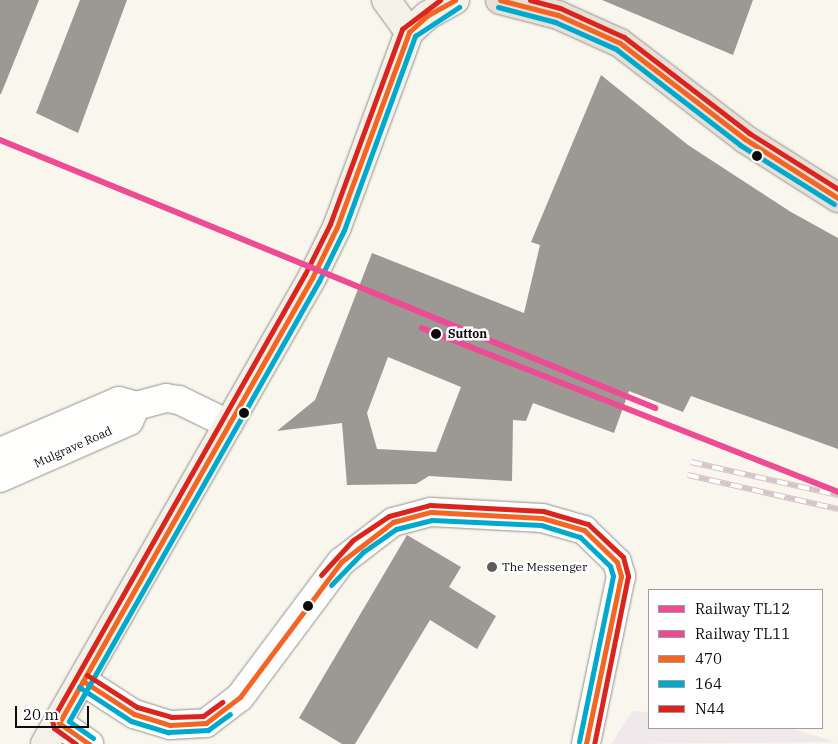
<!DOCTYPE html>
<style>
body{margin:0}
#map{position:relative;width:838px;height:744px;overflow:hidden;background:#f9f6ee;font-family:"IBM Plex Serif",serif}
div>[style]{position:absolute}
.industrial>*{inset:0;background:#f0e9ec}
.building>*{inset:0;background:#9c9995}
.roads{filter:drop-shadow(0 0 1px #92918d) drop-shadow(0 0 1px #92918d)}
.minor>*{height:28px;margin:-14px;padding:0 14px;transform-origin:14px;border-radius:14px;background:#fefefc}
.tertiary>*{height:28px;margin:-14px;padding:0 14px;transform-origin:14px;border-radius:14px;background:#fefefc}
.secondary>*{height:28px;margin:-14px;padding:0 14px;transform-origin:14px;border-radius:14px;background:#f3f1e8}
.trunk>*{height:28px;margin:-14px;padding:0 14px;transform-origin:14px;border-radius:14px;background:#e8e0d6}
.rail>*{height:5.5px;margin-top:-2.75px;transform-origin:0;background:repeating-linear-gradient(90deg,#fff 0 11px,#d5c5c5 0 22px);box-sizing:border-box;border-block:1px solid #d5c5c5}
.bus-1>*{height:5px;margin:-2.5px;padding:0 2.5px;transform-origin:2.5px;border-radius:2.5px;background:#f26522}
.bus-2>*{height:5px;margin:-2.5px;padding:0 2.5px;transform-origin:2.5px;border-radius:2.5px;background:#00a9ce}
.bus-3>*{height:5px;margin:-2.5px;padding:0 2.5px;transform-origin:2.5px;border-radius:2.5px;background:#dc241f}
.rail-1>*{height:6px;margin:-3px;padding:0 3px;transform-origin:3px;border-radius:3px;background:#ee4b95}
.rail-2>*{height:6px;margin:-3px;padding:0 3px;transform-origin:3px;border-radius:3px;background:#ee4b95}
.dots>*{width:14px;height:14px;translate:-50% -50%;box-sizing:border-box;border:2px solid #fff;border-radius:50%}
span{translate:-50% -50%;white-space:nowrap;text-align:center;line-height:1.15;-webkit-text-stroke:5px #fff;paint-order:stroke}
.stop-label{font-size:12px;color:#0b0b0b;font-weight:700}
.left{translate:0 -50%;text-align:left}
.street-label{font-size:12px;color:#0b0b0b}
.poi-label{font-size:12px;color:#0b0b0b}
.legend{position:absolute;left:648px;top:589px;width:175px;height:140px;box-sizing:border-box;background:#fff;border:1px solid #9d9d9d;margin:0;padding:6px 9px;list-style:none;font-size:15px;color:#0b0b0b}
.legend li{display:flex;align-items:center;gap:10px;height:25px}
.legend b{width:25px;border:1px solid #9d9d9d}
.scale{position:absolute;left:15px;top:706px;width:74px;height:22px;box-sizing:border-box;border:2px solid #0b0b0b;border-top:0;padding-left:6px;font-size:15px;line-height:18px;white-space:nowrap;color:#0b0b0b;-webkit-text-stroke:4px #fff;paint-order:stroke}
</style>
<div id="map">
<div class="industrial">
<i style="clip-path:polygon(632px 711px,649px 712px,649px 728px,790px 728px,836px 742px,611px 744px)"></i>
</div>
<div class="building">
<i style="clip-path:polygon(0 0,39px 0,1px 94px,0 94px)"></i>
<i style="clip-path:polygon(80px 0,127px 0,78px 133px,36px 113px)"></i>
<i style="clip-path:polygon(602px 0,753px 0,733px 55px)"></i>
<i style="clip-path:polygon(evenodd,601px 75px,688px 145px,791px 212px,838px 238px,838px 449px,691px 396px,683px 412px,629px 391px,614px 433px,533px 403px,526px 421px,513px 420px,512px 481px,429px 476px,416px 484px,347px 485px,342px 423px,277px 431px,315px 400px,372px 253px,524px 313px,540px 245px,531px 242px,601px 75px,388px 357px,461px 387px,436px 452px,377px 449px,367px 413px,388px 357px)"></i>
<i style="clip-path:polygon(407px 535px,461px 567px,449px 587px,496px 616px,477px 649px,430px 620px,355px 744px,342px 744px,299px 718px)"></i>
</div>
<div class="roads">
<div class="minor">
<i style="left:83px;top:681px;width:61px;rotate:32.9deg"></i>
<i style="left:134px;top:714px;width:38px;rotate:17deg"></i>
<i style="left:170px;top:725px;width:36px;rotate:-3deg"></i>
<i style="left:206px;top:723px;width:43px;rotate:-37.4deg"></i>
<i style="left:240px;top:697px;width:169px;rotate:-53.2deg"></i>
<i style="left:341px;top:562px;width:66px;rotate:-37.6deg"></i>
<i style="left:393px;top:522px;width:39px;rotate:-15deg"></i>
<i style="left:431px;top:512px;width:111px;rotate:3.1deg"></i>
<i style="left:542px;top:518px;width:44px;rotate:15.9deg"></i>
<i style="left:584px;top:530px;width:46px;rotate:44.1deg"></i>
<i style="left:617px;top:562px;width:15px;rotate:74deg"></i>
<i style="left:621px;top:576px;width:172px;rotate:101.8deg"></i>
<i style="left:59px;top:723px;width:37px;rotate:35deg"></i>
</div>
<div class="tertiary">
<i style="left:0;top:452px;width:129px;rotate:-23.2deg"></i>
<i style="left:119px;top:401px;width:18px;rotate:16deg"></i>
<i style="left:136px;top:406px;width:31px;rotate:-15deg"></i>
<i style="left:166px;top:398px;width:13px;rotate:9deg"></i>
<i style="left:179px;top:400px;width:55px;rotate:26.1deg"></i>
<i style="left:0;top:478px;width:141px;rotate:-23.8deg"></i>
<i style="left:129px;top:421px;width:17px;rotate:-65deg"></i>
</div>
<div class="secondary">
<i style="left:386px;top:0;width:39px;rotate:54deg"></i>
<i style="left:45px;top:744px;width:537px;rotate:-60.19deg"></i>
<i style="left:312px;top:278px;width:57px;rotate:-63.9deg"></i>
<i style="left:337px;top:227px;width:208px;rotate:-69.7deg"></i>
<i style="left:409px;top:32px;width:25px;rotate:-42deg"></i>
<i style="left:428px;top:15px;width:31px;rotate:-29deg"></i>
</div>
<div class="trunk">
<i style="left:500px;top:0;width:60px;rotate:14.5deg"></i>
<i style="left:558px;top:15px;width:68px;rotate:24.3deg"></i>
<i style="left:620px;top:43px;width:158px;rotate:37.5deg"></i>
<i style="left:745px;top:139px;width:110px;rotate:32.4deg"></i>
</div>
</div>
<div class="rail">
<i style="left:691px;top:462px;width:151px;rotate:12.7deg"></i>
<i style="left:688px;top:475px;width:154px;rotate:12.8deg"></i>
</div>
<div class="bus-1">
<i style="left:500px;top:0;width:60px;rotate:14.5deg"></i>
<i style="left:558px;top:15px;width:68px;rotate:24.3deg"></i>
<i style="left:620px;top:43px;width:158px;rotate:37.5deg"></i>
<i style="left:745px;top:139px;width:110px;rotate:32.4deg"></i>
<i style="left:83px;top:681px;width:61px;rotate:32.9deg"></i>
<i style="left:134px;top:714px;width:38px;rotate:17deg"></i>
<i style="left:170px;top:725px;width:36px;rotate:-3deg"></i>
<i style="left:206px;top:723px;width:43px;rotate:-37.4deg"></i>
<i style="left:240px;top:697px;width:169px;rotate:-53.2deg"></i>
<i style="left:341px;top:562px;width:66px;rotate:-37.6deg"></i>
<i style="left:393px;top:522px;width:39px;rotate:-15deg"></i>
<i style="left:431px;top:512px;width:111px;rotate:3.1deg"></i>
<i style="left:542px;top:518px;width:44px;rotate:15.9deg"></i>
<i style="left:584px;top:530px;width:46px;rotate:44.1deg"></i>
<i style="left:617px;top:562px;width:15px;rotate:74deg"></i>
<i style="left:621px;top:576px;width:172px;rotate:101.8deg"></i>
<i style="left:89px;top:744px;width:37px;rotate:-145deg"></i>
<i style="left:59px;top:723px;width:512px;rotate:-60.38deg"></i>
<i style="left:312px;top:278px;width:57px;rotate:-63.9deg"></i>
<i style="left:337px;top:227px;width:208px;rotate:-69.7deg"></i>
<i style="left:409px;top:32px;width:25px;rotate:-42deg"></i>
<i style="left:428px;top:15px;width:31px;rotate:-29deg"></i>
</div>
<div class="bus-2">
<i style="left:498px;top:7px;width:59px;rotate:14.7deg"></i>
<i style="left:555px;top:22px;width:67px;rotate:23.9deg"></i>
<i style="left:616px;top:49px;width:157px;rotate:37.7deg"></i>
<i style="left:740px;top:145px;width:111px;rotate:32.1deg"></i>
<i style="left:331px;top:585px;width:46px;rotate:-45.9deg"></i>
<i style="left:363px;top:552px;width:40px;rotate:-34.9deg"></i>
<i style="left:396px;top:529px;width:37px;rotate:-14deg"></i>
<i style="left:432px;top:520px;width:109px;rotate:2.6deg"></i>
<i style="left:541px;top:525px;width:41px;rotate:17.1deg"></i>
<i style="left:580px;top:537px;width:42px;rotate:44deg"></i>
<i style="left:610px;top:566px;width:10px;rotate:73deg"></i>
<i style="left:613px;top:576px;width:169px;rotate:101.6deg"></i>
<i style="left:79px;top:687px;width:62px;rotate:33.2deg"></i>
<i style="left:131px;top:721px;width:39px;rotate:17deg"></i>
<i style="left:168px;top:732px;width:40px;rotate:-2.9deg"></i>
<i style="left:208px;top:730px;width:27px;rotate:-36deg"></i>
<i style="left:93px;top:738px;width:29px;rotate:-145deg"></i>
<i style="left:69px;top:721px;width:506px;rotate:-60.4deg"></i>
<i style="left:319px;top:281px;width:57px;rotate:-63.9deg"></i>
<i style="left:344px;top:230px;width:207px;rotate:-69.9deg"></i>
<i style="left:415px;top:36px;width:53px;rotate:-33.4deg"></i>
</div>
<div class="bus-3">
<i style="left:530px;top:0;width:31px;rotate:15deg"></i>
<i style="left:560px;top:8px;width:70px;rotate:24.4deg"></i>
<i style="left:624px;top:37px;width:158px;rotate:37.5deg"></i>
<i style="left:749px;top:133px;width:105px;rotate:32.2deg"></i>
<i style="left:321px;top:575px;width:47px;rotate:-47.6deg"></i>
<i style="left:353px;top:540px;width:43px;rotate:-33.7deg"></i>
<i style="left:389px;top:516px;width:42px;rotate:-15deg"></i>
<i style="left:430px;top:505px;width:113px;rotate:3deg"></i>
<i style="left:543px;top:511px;width:47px;rotate:16.1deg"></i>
<i style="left:588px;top:524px;width:48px;rotate:43.3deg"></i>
<i style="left:623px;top:557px;width:20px;rotate:75deg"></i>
<i style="left:628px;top:576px;width:171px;rotate:101.4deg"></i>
<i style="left:87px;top:675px;width:59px;rotate:32.6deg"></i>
<i style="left:137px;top:707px;width:35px;rotate:16deg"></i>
<i style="left:171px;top:717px;width:32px;rotate:-2deg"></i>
<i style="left:203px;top:716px;width:24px;rotate:-36deg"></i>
<i style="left:76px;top:744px;width:27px;rotate:-144deg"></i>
<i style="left:54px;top:728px;width:8px;rotate:-104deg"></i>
<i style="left:52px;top:720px;width:513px;rotate:-60.44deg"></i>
<i style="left:305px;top:274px;width:56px;rotate:-63.4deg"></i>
<i style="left:330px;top:224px;width:208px;rotate:-69.7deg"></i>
<i style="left:402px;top:29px;width:48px;rotate:-37.3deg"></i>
</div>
<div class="rail-1">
<i style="left:0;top:140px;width:708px;rotate:22.25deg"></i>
</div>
<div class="rail-2">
<i style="left:422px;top:328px;width:447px;rotate:21.5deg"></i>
</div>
<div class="dots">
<i style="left:757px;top:156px;background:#0b0b0b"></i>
<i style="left:436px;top:334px;background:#0b0b0b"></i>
<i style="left:244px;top:413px;background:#0b0b0b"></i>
<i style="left:492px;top:567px;background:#5e5d5a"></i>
<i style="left:308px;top:606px;background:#0b0b0b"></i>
</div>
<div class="stop-label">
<span class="left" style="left:448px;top:334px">Sutton</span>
</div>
<div class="street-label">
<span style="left:73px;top:447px;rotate:-24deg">Mulgrave Road</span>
</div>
<div class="poi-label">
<span class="left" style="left:502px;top:567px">The Messenger</span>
</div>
<ul class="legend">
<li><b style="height:6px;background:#ee4b95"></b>Railway TL12</li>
<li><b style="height:6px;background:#ee4b95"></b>Railway TL11</li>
<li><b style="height:6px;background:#f26522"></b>470</li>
<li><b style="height:6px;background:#00a9ce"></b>164</li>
<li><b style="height:6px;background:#dc241f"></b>N44</li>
</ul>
<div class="scale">20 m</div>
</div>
